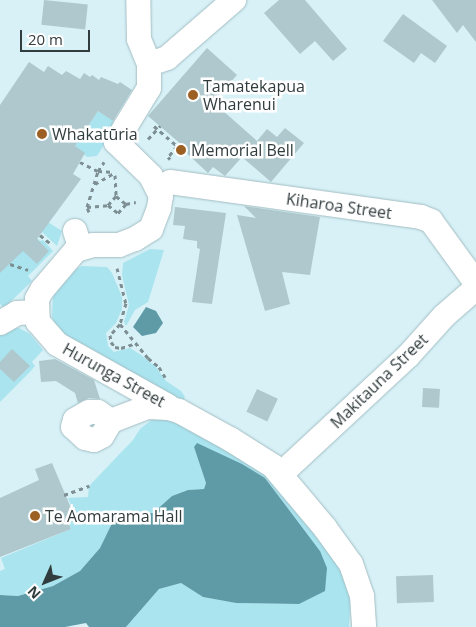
<!DOCTYPE html>
<meta charset="utf-8">
<style>
body{margin:0}
#map{position:relative;width:476px;height:627px;overflow:hidden;background:#d7f1f7;font-family:"Open Sans",sans-serif}
div>[style]{position:absolute}
.green>*{inset:0;background:#a9e4ef}
.water>*{inset:0;background:#5f9ba7}
.building>*{inset:0;background:#aec8cd;transform-origin:0 0}
.path>*{height:3px;margin-top:-1.5px;transform-origin:0;background:repeating-linear-gradient(90deg,#7d8f92 0 4px,transparent 0 8px)}
.roads{filter:drop-shadow(0 0 1px #a3bdc2) drop-shadow(0 0 1px #a3bdc2)}
.minor>*{height:24px;margin:-12px;padding:0 12px;transform-origin:12px;border-radius:12px;background:#fff}
.dots>*{width:14px;height:14px;translate:-50% -50%;box-sizing:border-box;border:2px solid #fff;border-radius:50%}
span{translate:-50% -50%;white-space:nowrap;text-align:center;line-height:1.15;-webkit-text-stroke:5px #fff;paint-order:stroke}
.poi-label{font-size:16px;color:#313c3e}
.left{translate:0 -50%;text-align:left}
.street-label{font-size:16px;color:#313c3e}
.north{position:absolute;left:20px;top:557px;width:50px;height:50px;-webkit-text-stroke:4px #fff;paint-order:stroke;rotate:226deg;font-size:14px;font-weight:700;line-height:20px;text-align:center;color:#313c3e}
.north::after{content:'';display:block;margin:auto;width:18px;height:22px;background:#313c3e;clip-path:polygon(50% 0,100% 100%,50% 72%,0 100%)}
.scale{position:absolute;left:20px;top:30px;width:70px;height:22px;box-sizing:border-box;border:2px solid #313c3e;border-top:0;padding-left:6px;font-size:15px;line-height:18px;white-space:nowrap;color:#313c3e;-webkit-text-stroke:4px #fff;paint-order:stroke}
</style>
<div id="map">
<div class="green">
<i style="clip-path:polygon(98px 111px,115px 122px,119px 121px,97px 156px,87px 157px,75px 146px)"></i>
<i style="clip-path:polygon(0 192px,62px 231px,57px 246px,42px 232px,37px 238px,40px 241px,43px 240px,53px 251px,28px 276px,32px 281px,4px 308px,0 304px,0 268px,3px 264px,6px 267px,12px 262px)"></i>
<i style="clip-path:polygon(150px 249px,164px 250px,148px 302px,135px 310px,126px 326px,124px 322px,129px 305px,122px 275px,123px 263px)"></i>
<i style="clip-path:polygon(82px 266px,107px 267px,112px 273px,122px 297px,122px 309px,116px 323px,106px 333px,108px 346px,114px 352px,130px 348px,141px 355px,156px 367px,166px 381px,181px 391px,185px 397px,183px 401px,85px 353px,58px 329px,52px 317px,53px 297px,72px 271px)"></i>
<i style="clip-path:polygon(8px 327px,19px 328px,30px 334px,43px 350px,32px 362px,35px 366px,30px 372px,0 402px,0 330px)"></i>
<i style="clip-path:polygon(154px 418px,175px 419px,268px 470px,341px 562px,351px 593px,349px 627px,126px 627px,159px 589px,181px 583px,203px 597px,236px 603px,299px 604px,320px 551px,265px 478px,222px 455px,194px 447px,206px 483px,204px 489px,188px 490px,172px 496px,153px 513px,116px 515px,100px 548px,80px 571px,53px 586px,18px 596px,0 595px,0 571px,5px 569px,1px 558px,71px 529px,66px 518px,75px 515px,68px 498px,88px 497px,89px 486px,133px 440px,140px 429px)"></i>
</div>
<div class="water">
<i style="clip-path:polygon(146px 307px,156px 311px,163px 323px,156px 333px,142px 336px,133px 327px)"></i>
<i style="clip-path:polygon(197px 443px,242px 464px,265px 478px,320px 551px,327px 568px,325px 591px,299px 604px,236px 603px,203px 597px,181px 583px,159px 589px,126px 627px,89px 627px,86px 623px,65px 627px,0 627px,0 595px,18px 596px,53px 586px,80px 571px,100px 548px,116px 515px,153px 513px,172px 496px,188px 490px,204px 489px,206px 483px,194px 447px)"></i>
</div>
<div class="building">
<i style="left:44px;top:0;width:44px;height:25px;rotate:6deg"></i>
<i style="clip-path:polygon(279px 0,305px 0,347px 49px,333px 61px,315px 41px,300px 54px,264px 13px)"></i>
<i style="clip-path:polygon(432px 0,476px 0,476px 42px,463px 25px,457px 33px)"></i>
<i style="clip-path:polygon(403px 14px,447px 46px,435px 63px,421px 53px,414px 63px,383px 41px)"></i>
<i style="clip-path:polygon(207px 48px,237px 75px,213px 102px,257px 141px,267px 129px,277px 137px,285px 128px,304px 143px,271px 182px,242px 157px,225px 176px,213px 167px,208px 173px,180px 147px,182px 145px,148px 116px)"></i>
<i style="clip-path:polygon(29px 62px,44px 72px,48px 66px,62px 75px,66px 71px,80px 79px,84px 73px,90px 77px,92px 75px,99px 80px,101px 77px,118px 84px,120px 82px,132px 90px,113px 121px,98px 111px,75px 146px,85px 153px,73px 174px,81px 179px,37px 239px,49px 251px,37px 264px,23px 251px,0 273px,0 105px)"></i>
<i style="clip-path:polygon(244px 206px,320px 217px,310px 275px,282px 272px,290px 304px,265px 311px,237px 215px,256px 218px)"></i>
<i style="clip-path:polygon(175px 207px,226px 213px,212px 304px,192px 302px,200px 249px,197px 248px,197px 241px,183px 239px,185px 226px,173px 225px)"></i>
<i style="clip-path:polygon(12px 349px,30px 366px,14px 382px,0 369px,0 362px)"></i>
<i style="clip-path:polygon(55px 359px,94px 380px,100px 399px,89px 398px,78px 403px,75px 393px,56px 381px,41px 382px,39px 361px)"></i>
<i style="left:423px;top:388px;width:17px;height:19px;rotate:3deg"></i>
<i style="left:257px;top:389px;width:23px;height:25px;rotate:25deg"></i>
<i style="clip-path:polygon(52px 463px,74px 515px,66px 518px,71px 529px,0 557px,0 498px,39px 480px,35px 469px)"></i>
<i style="left:433px;top:575px;width:27px;height:37px;rotate:88deg"></i>
</div>
<div class="path">
<i style="left:154px;top:126px;width:30px;rotate:41deg"></i>
<i style="left:177px;top:146px;width:14px;rotate:129deg"></i>
<i style="left:168px;top:157px;width:3px;rotate:45deg"></i>
<i style="left:148px;top:139px;width:18px;rotate:-47deg"></i>
<i style="left:80px;top:162px;width:20px;rotate:27deg"></i>
<i style="left:98px;top:171px;width:11px;rotate:-56deg"></i>
<i style="left:115px;top:175px;width:21px;rotate:87deg"></i>
<i style="left:116px;top:196px;width:13px;rotate:39deg"></i>
<i style="left:95px;top:184px;width:22px;rotate:-30deg"></i>
<i style="left:116px;top:196px;width:12px;rotate:132deg"></i>
<i style="left:108px;top:205px;width:13px;rotate:39deg"></i>
<i style="left:118px;top:213px;width:12px;rotate:-48deg"></i>
<i style="left:126px;top:204px;width:10px;rotate:-11deg"></i>
<i style="left:87px;top:207px;width:21px;rotate:-5deg"></i>
<i style="left:89px;top:212px;width:5px;rotate:-112deg"></i>
<i style="left:87px;top:207px;width:38px;rotate:-73deg"></i>
<i style="left:98px;top:171px;width:16px;rotate:4deg"></i>
<i style="left:40px;top:235px;width:14px;rotate:39deg"></i>
<i style="left:10px;top:264px;width:19px;rotate:18deg"></i>
<i style="left:117px;top:268px;width:36px;rotate:76deg"></i>
<i style="left:126px;top:303px;width:22px;rotate:106deg"></i>
<i style="left:120px;top:324px;width:44px;rotate:50.5deg"></i>
<i style="left:148px;top:358px;width:14px;rotate:39deg"></i>
<i style="left:159px;top:367px;width:12px;rotate:59deg"></i>
<i style="left:120px;top:324px;width:15px;rotate:132deg"></i>
<i style="left:110px;top:335px;width:7px;rotate:82deg"></i>
<i style="left:111px;top:342px;width:6px;rotate:51deg"></i>
<i style="left:115px;top:347px;width:6px;rotate:9deg"></i>
<i style="left:121px;top:348px;width:16px;rotate:-18deg"></i>
<i style="left:64px;top:495px;width:27px;rotate:-20deg"></i>
</div>
<div class="roads">
<div class="minor">
<i style="left:149px;top:64px;width:19px;rotate:-18deg"></i>
<i style="left:167px;top:58px;width:89px;rotate:-40.9deg"></i>
<i style="left:170px;top:182px;width:253px;rotate:7.9deg"></i>
<i style="left:421px;top:217px;width:11px;rotate:22deg"></i>
<i style="left:431px;top:221px;width:77px;rotate:54deg"></i>
<i style="left:75px;top:231px;width:13px;rotate:72deg"></i>
<i style="left:79px;top:243px;width:8px;rotate:113deg"></i>
<i style="left:76px;top:250px;width:52px;rotate:130.4deg"></i>
<i style="left:42px;top:290px;width:10px;rotate:119deg"></i>
<i style="left:37px;top:299px;width:23px;rotate:88deg"></i>
<i style="left:38px;top:322px;width:29px;rotate:49deg"></i>
<i style="left:57px;top:344px;width:127px;rotate:29.2deg"></i>
<i style="left:76px;top:250px;width:18px;rotate:-16deg"></i>
<i style="left:93px;top:245px;width:26px"></i>
<i style="left:119px;top:245px;width:17px;rotate:-21deg"></i>
<i style="left:135px;top:239px;width:19px;rotate:-32deg"></i>
<i style="left:151px;top:229px;width:22px;rotate:-69deg"></i>
<i style="left:159px;top:208px;width:12px;rotate:-81deg"></i>
<i style="left:161px;top:196px;width:22px;rotate:-117deg"></i>
<i style="left:151px;top:176px;width:49px;rotate:-135.8deg"></i>
<i style="left:116px;top:142px;width:63px;rotate:-58.6deg"></i>
<i style="left:149px;top:88px;width:24px;rotate:-90deg"></i>
<i style="left:149px;top:64px;width:27px;rotate:-112deg"></i>
<i style="left:139px;top:39px;width:39px;rotate:-91deg"></i>
<i style="left:0;top:323px;width:20px;rotate:-30deg"></i>
<i style="left:17px;top:313px;width:19px;rotate:-3deg"></i>
<i style="left:89px;top:412px;width:9px"></i>
<i style="left:98px;top:412px;width:16px;rotate:35deg"></i>
<i style="left:111px;top:421px;width:17px;rotate:121deg"></i>
<i style="left:102px;top:436px;width:9px;rotate:153deg"></i>
<i style="left:94px;top:440px;width:9px;rotate:-167deg"></i>
<i style="left:85px;top:438px;width:16px;rotate:-137deg"></i>
<i style="left:73px;top:427px;width:7px;rotate:-74deg"></i>
<i style="left:75px;top:420px;width:16px;rotate:-30deg"></i>
<i style="left:111px;top:421px;width:40px;rotate:-21deg"></i>
<i style="left:148px;top:407px;width:20px;rotate:3deg"></i>
<i style="left:168px;top:408px;width:11px;rotate:15deg"></i>
<i style="left:179px;top:411px;width:58px;rotate:28.8deg"></i>
<i style="left:230px;top:439px;width:51px;rotate:32.1deg"></i>
<i style="left:273px;top:466px;width:81px;rotate:50deg"></i>
<i style="left:325px;top:528px;width:44px;rotate:54.2deg"></i>
<i style="left:351px;top:564px;width:34px;rotate:71deg"></i>
<i style="left:362px;top:596px;width:31px;rotate:86deg"></i>
<i style="left:281px;top:474px;width:173px;rotate:-42.9deg"></i>
<i style="left:408px;top:356px;width:54px;rotate:-48deg"></i>
<i style="left:444px;top:316px;width:43px;rotate:-41.2deg"></i>
</div>
</div>
<div class="dots">
<i style="left:193px;top:95px;background:#9d6024"></i>
<i style="left:42px;top:134px;background:#9d6024"></i>
<i style="left:181px;top:150px;background:#9d6024"></i>
<i style="left:35px;top:516px;background:#9d6024"></i>
</div>
<div class="poi-label">
<span class="left" style="left:203px;top:95px">Tamatekapua<br>Wharenui</span>
<span class="left" style="left:52px;top:134px">Whakatūria</span>
<span class="left" style="left:191px;top:150px">Memorial Bell</span>
<span class="left" style="left:45px;top:516px">Te Aomarama Hall</span>
</div>
<div class="street-label">
<span style="left:339px;top:206px;rotate:8deg">Kiharoa Street</span>
<span style="left:114px;top:375px;rotate:29deg">Hurunga Street</span>
<span style="left:379px;top:381px;rotate:-44deg">Makitauna Street</span>
</div>
<div class="north">N</div>
<div class="scale">20 m</div>
</div>
